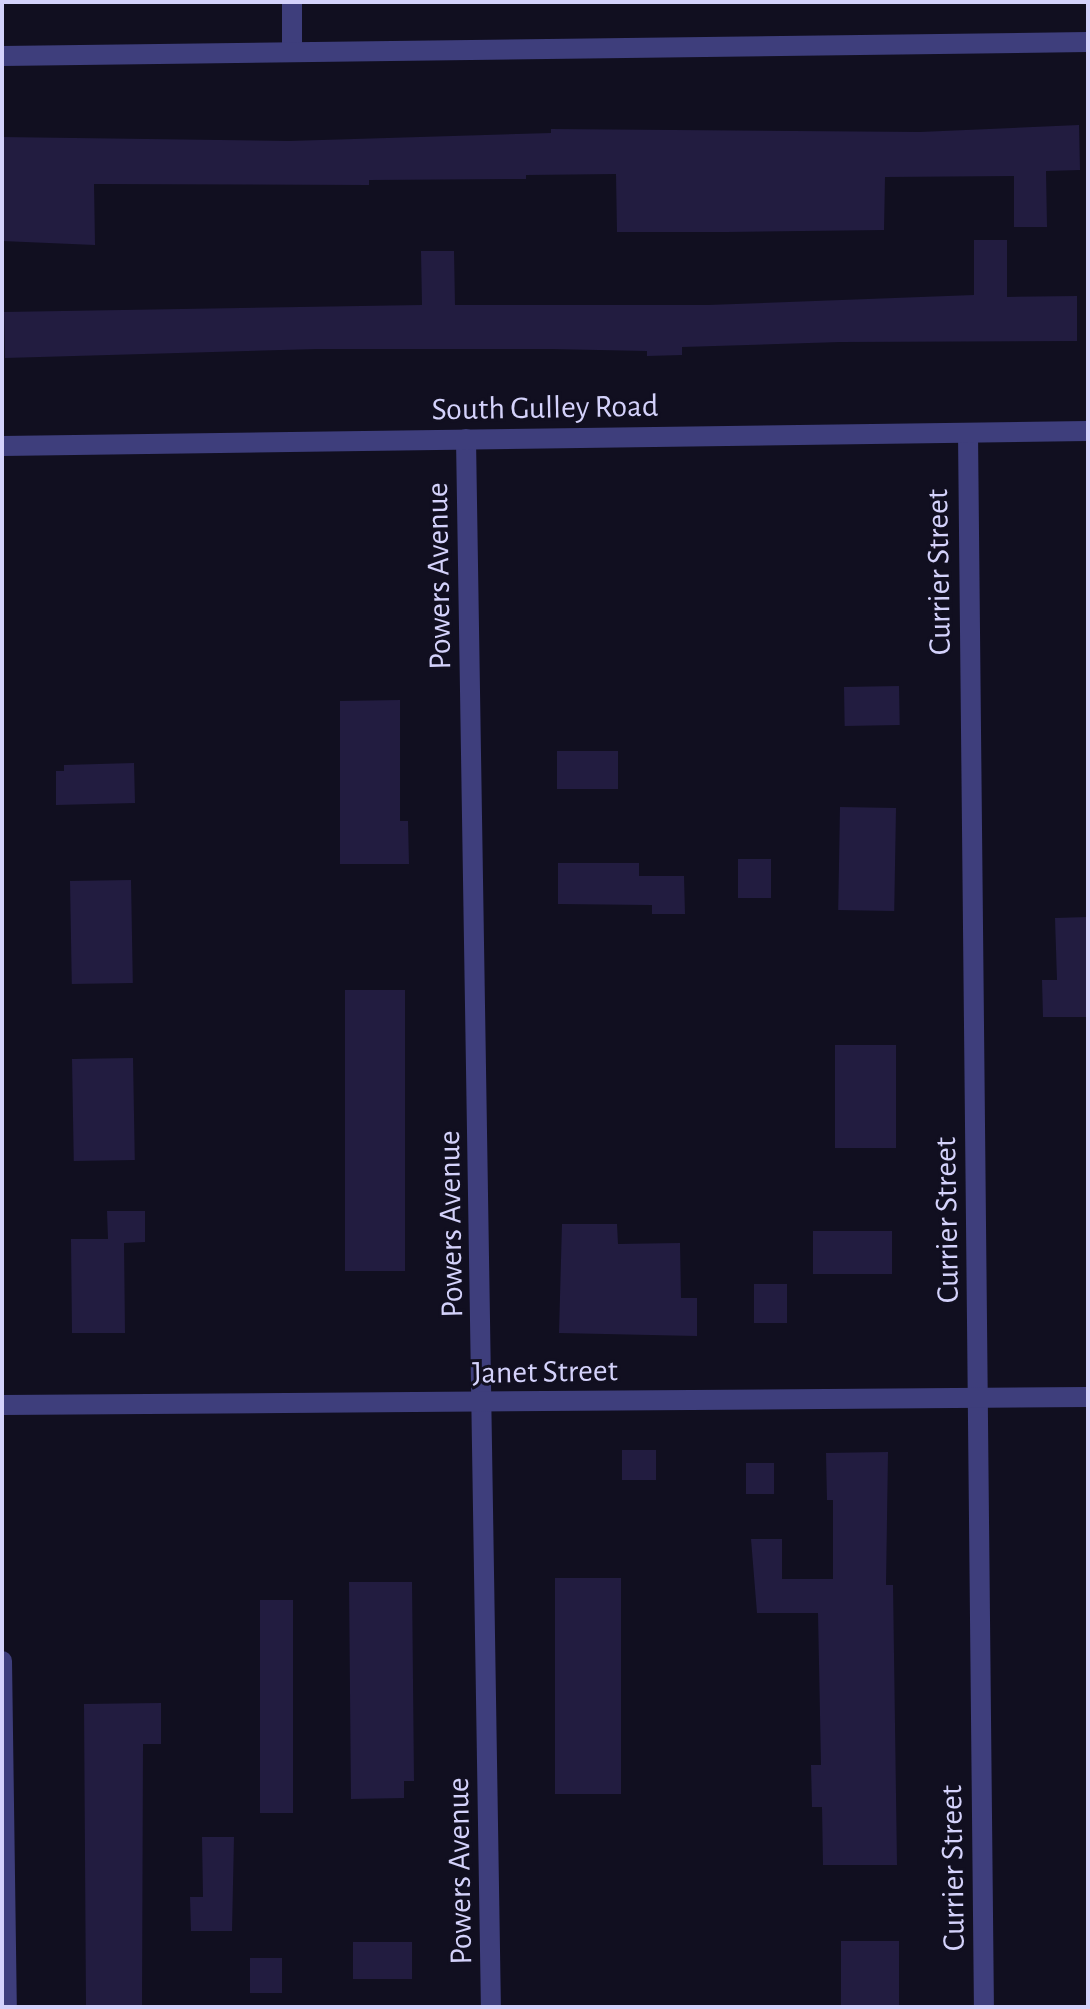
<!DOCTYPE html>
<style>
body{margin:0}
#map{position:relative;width:1090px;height:2009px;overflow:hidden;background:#110f20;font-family:"Alegreya Sans",sans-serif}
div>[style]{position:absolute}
.building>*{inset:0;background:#221c40;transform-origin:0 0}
.minor>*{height:20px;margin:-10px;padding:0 10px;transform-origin:10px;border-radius:10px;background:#3e3e7c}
span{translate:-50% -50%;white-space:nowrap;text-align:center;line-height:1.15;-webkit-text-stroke:6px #110f20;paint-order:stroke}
.street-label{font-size:32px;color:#d4d2fb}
.frame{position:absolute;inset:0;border:4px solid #d4d2fb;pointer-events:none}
</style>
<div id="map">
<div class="building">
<i style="clip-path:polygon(1079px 125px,1080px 170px,1046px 171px,1047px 227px,1014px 227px,1014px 176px,885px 177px,884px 230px,726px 232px,617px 232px,616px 174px,526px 175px,526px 179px,369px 180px,369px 185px,94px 184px,95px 245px,2px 241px,2px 137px,289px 141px,551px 133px,551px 129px,920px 132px)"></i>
<i style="clip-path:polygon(974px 240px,1007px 240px,1007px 297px,1077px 296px,1077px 341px,840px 342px,682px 347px,682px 355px,647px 356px,647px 351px,551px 349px,317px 349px,5px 358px,4px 312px,422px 305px,421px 251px,454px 251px,455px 305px,708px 305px,974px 295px)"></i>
<i style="left:899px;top:686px;width:39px;height:55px;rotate:89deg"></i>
<i style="clip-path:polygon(400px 700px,400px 821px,408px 821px,409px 864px,340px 864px,340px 701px)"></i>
<i style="left:618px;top:751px;width:38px;height:61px;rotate:90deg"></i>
<i style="clip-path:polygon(134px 763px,135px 803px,56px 805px,56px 771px,64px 771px,64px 765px)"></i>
<i style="left:896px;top:808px;width:103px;height:56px;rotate:91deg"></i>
<i style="left:771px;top:859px;width:39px;height:33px;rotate:90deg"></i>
<i style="clip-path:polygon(558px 863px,639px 863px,639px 876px,684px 876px,685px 914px,652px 914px,652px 905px,558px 904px)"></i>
<i style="left:131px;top:880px;width:103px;height:61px;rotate:89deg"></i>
<i style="clip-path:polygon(1088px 917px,1088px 1017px,1043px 1017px,1042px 980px,1057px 980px,1055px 918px)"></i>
<i style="left:345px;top:990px;width:60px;height:281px"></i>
<i style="left:835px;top:1045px;width:61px;height:103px"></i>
<i style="left:133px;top:1058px;width:102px;height:61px;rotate:89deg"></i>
<i style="clip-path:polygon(107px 1211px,145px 1211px,145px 1242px,124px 1243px,125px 1333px,72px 1333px,71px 1239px,108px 1239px)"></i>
<i style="clip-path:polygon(562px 1224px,617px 1224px,618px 1244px,680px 1243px,681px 1298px,697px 1298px,697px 1336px,559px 1333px)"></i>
<i style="left:892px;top:1231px;width:43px;height:79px;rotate:90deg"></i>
<i style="left:787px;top:1284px;width:39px;height:33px;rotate:90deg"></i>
<i style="left:622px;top:1450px;width:34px;height:30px"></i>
<i style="clip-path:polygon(888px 1452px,886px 1585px,893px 1585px,897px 1865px,823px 1865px,822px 1807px,812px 1807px,811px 1765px,821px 1765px,818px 1613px,757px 1613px,751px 1539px,782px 1539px,782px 1579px,833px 1579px,833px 1500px,827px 1500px,826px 1453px)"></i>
<i style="left:774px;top:1463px;width:31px;height:28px;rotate:90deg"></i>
<i style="left:555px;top:1578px;width:66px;height:216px"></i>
<i style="clip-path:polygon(349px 1582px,412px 1582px,414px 1781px,404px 1781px,404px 1798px,351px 1799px)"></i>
<i style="left:260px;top:1600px;width:33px;height:213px"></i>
<i style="clip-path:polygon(161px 1703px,161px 1744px,143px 1744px,142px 2007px,86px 2007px,84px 1704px)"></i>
<i style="clip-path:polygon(202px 1837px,234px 1837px,232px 1931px,191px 1931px,190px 1897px,203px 1897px)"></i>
<i style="left:899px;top:1941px;width:66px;height:58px;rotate:90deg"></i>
<i style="left:412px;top:1942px;width:37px;height:59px;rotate:90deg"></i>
<i style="left:250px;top:1958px;width:32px;height:35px"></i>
</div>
<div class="minor">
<i style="left:292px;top:52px;width:50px;rotate:-90deg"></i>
<i style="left:2px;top:56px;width:1086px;rotate:-0.74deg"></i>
<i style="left:968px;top:433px;width:1574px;rotate:89.42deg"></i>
<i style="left:466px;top:439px;width:1568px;rotate:89.09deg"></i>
<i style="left:2px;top:446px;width:1086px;rotate:-0.79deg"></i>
<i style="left:2px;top:1405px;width:1086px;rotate:-0.42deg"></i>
<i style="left:2px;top:1661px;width:346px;rotate:89.2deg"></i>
</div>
<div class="street-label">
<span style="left:545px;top:408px;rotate:-1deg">South Gulley Road</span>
<span style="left:939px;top:572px;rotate:-91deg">Currier Street</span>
<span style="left:439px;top:576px;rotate:-91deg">Powers Avenue</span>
<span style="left:947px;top:1220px;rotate:-91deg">Currier Street</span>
<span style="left:451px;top:1224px;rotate:-91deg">Powers Avenue</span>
<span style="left:545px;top:1372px;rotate:-1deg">Janet Street</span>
<span style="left:953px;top:1868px;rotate:-91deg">Currier Street</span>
<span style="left:460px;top:1871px;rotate:-91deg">Powers Avenue</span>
</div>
<div class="frame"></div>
</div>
